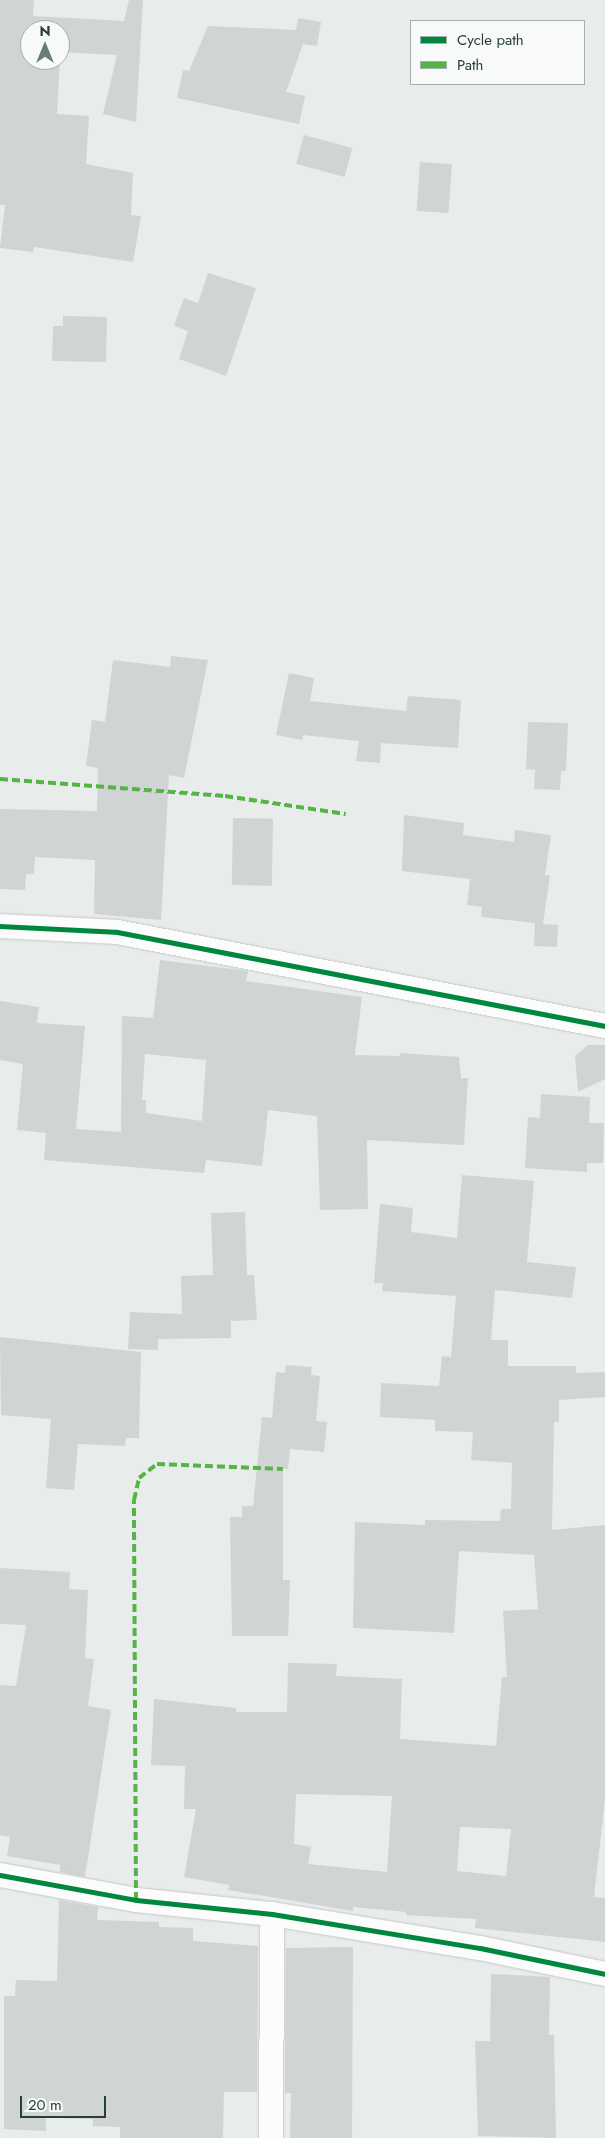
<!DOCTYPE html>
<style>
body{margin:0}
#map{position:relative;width:605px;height:2138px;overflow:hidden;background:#e8ecea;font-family:Jost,sans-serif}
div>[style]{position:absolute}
.building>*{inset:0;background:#d0d5d3;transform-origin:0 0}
.roads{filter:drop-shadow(0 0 1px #c5c9c7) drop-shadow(0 0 1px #c5c9c7)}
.minor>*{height:24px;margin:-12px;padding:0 12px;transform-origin:12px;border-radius:12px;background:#fcfcfc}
.quiet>*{height:4px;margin-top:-2px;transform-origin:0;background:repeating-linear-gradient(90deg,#56b346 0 8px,transparent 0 12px)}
.cycleway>*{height:5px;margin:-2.5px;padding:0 2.5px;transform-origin:2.5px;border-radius:2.5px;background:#00873e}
span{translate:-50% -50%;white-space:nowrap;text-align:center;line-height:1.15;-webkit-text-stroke:5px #f7faf9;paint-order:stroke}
.legend{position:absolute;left:410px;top:20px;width:175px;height:65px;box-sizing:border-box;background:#f7faf9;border:1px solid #a3afad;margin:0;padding:6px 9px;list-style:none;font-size:15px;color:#263f3a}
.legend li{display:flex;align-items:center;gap:10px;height:25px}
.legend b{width:25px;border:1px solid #a3afad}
.north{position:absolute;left:20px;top:20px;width:50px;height:50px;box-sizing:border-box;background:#f7faf9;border:1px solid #a3afad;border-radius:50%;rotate:0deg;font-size:14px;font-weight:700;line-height:20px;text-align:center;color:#263f3a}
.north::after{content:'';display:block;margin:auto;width:18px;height:22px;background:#6a7c78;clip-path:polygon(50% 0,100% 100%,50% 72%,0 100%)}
.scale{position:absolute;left:20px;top:2096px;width:86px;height:22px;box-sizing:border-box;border:2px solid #263f3a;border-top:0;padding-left:6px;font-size:15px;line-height:18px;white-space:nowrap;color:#263f3a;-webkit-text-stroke:4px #f7faf9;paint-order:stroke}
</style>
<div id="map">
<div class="building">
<i style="clip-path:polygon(0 0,34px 0,33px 16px,124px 21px,129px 0,143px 0,136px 122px,103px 114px,117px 55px,60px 52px,60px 59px,60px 30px,30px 30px,30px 60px,60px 60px,57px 114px,89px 116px,86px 164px,133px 173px,131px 215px,141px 216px,133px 262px,34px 247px,33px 252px,0 248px,5px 205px,0 205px)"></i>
<i style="clip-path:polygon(298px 18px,321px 22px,317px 46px,303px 44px,286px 92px,305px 96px,299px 124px,177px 98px,183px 70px,189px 71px,208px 26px,296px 30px)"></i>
<i style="left:304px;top:135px;width:50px;height:30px;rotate:15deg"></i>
<i style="left:420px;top:162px;width:32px;height:49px;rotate:4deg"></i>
<i style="clip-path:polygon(208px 273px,256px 288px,226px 376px,179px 359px,188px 331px,174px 326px,184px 298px,198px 303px)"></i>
<i style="clip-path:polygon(63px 316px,107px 317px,106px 362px,52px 361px,53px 326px,63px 326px)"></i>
<i style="clip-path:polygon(171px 656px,208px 660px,184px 778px,169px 775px,161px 920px,94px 914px,95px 860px,35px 857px,34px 874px,26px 874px,25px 890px,0 889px,0 809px,97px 811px,98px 768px,86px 766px,92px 720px,105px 722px,113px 660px,170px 667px)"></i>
<i style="clip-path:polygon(289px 673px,314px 678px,310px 701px,406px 711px,408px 696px,461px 700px,458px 748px,381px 743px,380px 763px,356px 761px,359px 741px,303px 735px,302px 740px,276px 735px)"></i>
<i style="clip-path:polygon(528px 722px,568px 723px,566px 771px,561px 771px,560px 790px,534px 789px,535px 770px,526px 769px)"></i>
<i style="clip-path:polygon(404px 815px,464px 823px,463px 835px,514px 842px,515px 830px,551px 835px,545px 875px,550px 875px,543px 924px,558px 925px,557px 947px,534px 946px,535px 923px,481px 917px,482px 907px,467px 905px,470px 879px,402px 871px)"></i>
<i style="left:233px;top:818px;width:40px;height:67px;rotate:1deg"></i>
<i style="clip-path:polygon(evenodd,160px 960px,248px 971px,246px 981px,362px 997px,355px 1055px,400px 1056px,400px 1053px,459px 1057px,461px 1078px,468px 1078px,464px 1145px,367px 1140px,368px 1209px,320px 1210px,317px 1116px,268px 1110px,262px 1166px,206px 1160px,204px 1173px,44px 1160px,46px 1133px,17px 1130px,23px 1064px,0 1060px,0 1001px,39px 1007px,37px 1023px,85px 1026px,76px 1129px,121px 1132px,122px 1016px,153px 1018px,160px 960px,145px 1054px,206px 1060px,202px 1121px,146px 1113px,146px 1100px,142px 1100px,145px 1054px)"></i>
<i style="clip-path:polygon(588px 1045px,605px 1045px,605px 1079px,578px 1092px,575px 1056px)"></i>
<i style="clip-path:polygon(541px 1094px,590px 1097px,589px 1123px,604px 1123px,603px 1163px,587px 1163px,587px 1172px,525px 1168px,528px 1117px,540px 1118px)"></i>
<i style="clip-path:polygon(evenodd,462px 1175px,534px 1181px,527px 1262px,576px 1267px,572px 1298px,495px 1290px,491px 1340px,508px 1340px,508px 1366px,576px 1366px,576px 1373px,605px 1372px,605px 1397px,559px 1400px,559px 1422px,554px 1422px,552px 1530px,605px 1525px,605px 1799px,594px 1897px,605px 1898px,605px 1942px,475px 1928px,476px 1919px,406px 1915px,406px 1912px,353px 1907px,353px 1911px,228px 1890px,229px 1885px,184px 1877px,196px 1809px,184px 1809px,185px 1766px,151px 1765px,154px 1699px,236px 1708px,236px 1712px,287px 1712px,288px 1663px,337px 1664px,336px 1676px,402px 1679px,400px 1739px,496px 1746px,502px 1677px,507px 1677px,503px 1611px,538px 1609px,534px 1555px,459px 1551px,454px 1633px,353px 1628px,355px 1522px,425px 1525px,425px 1520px,500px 1521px,501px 1509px,511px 1509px,512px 1463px,471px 1460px,473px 1432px,435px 1431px,435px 1420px,380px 1417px,381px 1383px,439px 1386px,442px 1356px,451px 1357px,456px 1296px,382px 1291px,383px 1283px,374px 1283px,380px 1204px,413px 1208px,411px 1232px,457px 1238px,462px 1175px,296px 1794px,392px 1796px,387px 1872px,308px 1864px,311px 1847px,294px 1844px,296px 1794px,462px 1175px,460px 1827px,511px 1829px,506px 1876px,457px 1871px,460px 1827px)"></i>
<i style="clip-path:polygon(245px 1212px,247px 1275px,254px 1275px,257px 1320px,231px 1321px,231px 1338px,158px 1339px,158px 1350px,128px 1349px,130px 1312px,182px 1314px,181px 1276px,213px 1275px,211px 1213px)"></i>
<i style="clip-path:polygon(0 1337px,141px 1352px,139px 1438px,126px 1438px,125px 1446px,78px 1444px,74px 1490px,46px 1488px,51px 1419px,1px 1415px)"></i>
<i style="clip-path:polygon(286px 1365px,312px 1367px,311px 1375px,320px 1376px,316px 1421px,327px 1422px,324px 1452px,290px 1449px,288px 1469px,283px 1469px,283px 1580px,290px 1580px,288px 1636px,232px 1636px,230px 1517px,242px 1517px,242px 1506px,253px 1506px,262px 1417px,272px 1418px,276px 1372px,285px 1373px)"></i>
<i style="clip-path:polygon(0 1568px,70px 1572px,69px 1589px,88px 1590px,85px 1658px,94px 1659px,88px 1706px,111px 1710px,85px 1877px,60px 1872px,60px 1865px,7px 1856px,10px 1837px,0 1835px,0 1685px,16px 1686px,26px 1625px,0 1624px)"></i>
<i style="clip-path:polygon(59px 1900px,98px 1907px,97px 1920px,159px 1922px,159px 1927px,193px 1928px,193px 1941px,258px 1946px,257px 2092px,224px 2092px,223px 2138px,120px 2138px,120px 2127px,93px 2126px,93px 2119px,46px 2118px,46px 2131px,4px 2129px,4px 1996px,15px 1996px,16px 1980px,57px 1981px)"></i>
<i style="clip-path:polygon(353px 1947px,352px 2138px,290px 2138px,291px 2093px,285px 2093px,286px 1948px)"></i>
<i style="clip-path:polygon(491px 1974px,550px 1977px,549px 2035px,554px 2035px,556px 2138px,478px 2136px,475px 2041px,490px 2041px)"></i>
</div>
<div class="roads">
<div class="minor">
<i style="left:0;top:926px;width:117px;rotate:2.9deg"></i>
<i style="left:117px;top:932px;width:497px;rotate:10.9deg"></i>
<i style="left:0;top:1875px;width:138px;rotate:10.4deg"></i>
<i style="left:136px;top:1900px;width:137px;rotate:5.9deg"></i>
<i style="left:272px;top:1914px;width:211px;rotate:9.3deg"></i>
<i style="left:480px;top:1948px;width:128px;rotate:11.7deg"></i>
<i style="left:271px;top:2138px;width:224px;rotate:-89.7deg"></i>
</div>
</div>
<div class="quiet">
<i style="left:0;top:779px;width:226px;rotate:4.3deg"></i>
<i style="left:225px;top:796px;width:122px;rotate:8.5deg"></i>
<i style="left:136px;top:1900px;width:400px;rotate:-90.3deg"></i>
<i style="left:134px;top:1500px;width:23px;rotate:-77deg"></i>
<i style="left:139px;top:1478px;width:23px;rotate:-38deg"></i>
<i style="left:157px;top:1464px;width:126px;rotate:2.3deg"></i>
</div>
<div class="cycleway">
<i style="left:0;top:926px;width:117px;rotate:2.9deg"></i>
<i style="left:117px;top:932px;width:497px;rotate:10.9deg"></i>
<i style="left:0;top:1875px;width:138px;rotate:10.4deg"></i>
<i style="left:136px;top:1900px;width:137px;rotate:5.9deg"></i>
<i style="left:272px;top:1914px;width:211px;rotate:9.3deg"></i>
<i style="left:480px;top:1948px;width:128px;rotate:11.7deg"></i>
</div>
<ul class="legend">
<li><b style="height:6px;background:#00873e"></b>Cycle path</li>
<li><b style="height:6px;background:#56b346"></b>Path</li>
</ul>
<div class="north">N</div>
<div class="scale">20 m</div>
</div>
